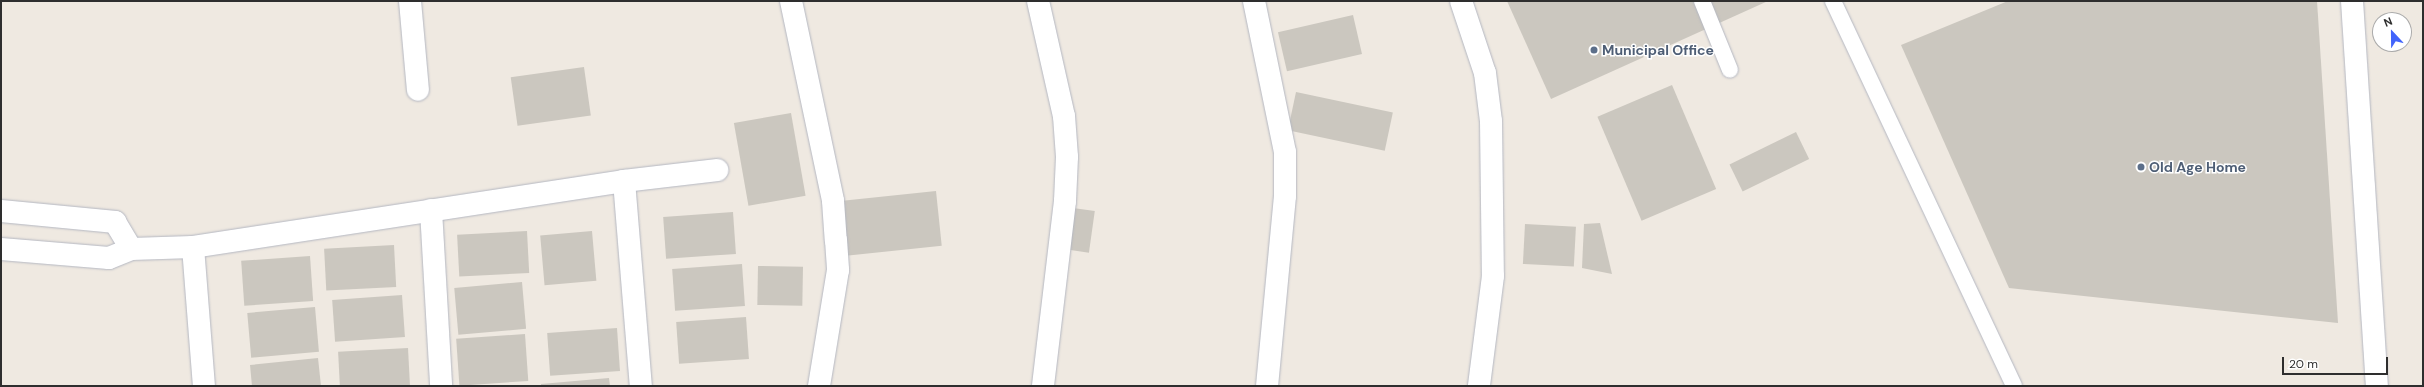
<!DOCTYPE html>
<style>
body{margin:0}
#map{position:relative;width:2424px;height:387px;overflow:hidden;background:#efe9e1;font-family:"DM Sans",sans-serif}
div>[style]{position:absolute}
.building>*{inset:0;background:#cbc7bf;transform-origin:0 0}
.roads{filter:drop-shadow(0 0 1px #b4b7c1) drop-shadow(0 0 1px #b4b7c1)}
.service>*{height:16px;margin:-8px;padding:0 8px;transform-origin:8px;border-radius:8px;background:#fff}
.minor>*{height:22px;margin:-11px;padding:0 11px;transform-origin:11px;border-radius:11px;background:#fff}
.dots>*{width:11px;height:11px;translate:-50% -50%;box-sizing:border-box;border:2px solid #fff;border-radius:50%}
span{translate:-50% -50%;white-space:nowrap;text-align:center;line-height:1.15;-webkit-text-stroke:3px #fff;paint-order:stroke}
.service-label{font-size:14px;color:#4e5e75;font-weight:700}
.left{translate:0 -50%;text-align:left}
.frame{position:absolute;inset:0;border:2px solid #2e2e2e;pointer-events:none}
.north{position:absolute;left:2372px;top:12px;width:40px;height:40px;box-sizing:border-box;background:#fff;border:1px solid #ababab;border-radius:50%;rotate:338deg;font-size:11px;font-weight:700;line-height:16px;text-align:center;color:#2e2e2e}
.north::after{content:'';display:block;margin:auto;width:14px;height:18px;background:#4264fb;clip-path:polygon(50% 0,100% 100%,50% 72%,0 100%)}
.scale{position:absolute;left:2282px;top:357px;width:106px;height:18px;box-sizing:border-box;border:2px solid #2e2e2e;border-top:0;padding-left:5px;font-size:12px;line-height:14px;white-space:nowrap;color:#2e2e2e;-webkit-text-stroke:3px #fff;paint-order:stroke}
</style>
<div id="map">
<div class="building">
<i style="clip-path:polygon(1507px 1px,1768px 1px,1551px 99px)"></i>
<i style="clip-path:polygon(2008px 1px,2317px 1px,2338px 323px,2009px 288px,1901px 45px)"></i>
<i style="left:1353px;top:15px;width:40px;height:77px;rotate:77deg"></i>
<i style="left:584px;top:67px;width:49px;height:74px;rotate:82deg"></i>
<i style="left:1672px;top:85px;width:113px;height:81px;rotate:67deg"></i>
<i style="left:1296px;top:92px;width:99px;height:39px;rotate:12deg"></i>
<i style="left:791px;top:113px;width:84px;height:58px;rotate:80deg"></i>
<i style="left:1796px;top:132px;width:30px;height:74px;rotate:64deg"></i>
<i style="left:936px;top:191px;width:55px;height:101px;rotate:84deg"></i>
<i style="left:1073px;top:208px;width:22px;height:42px;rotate:8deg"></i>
<i style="left:733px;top:212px;width:42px;height:70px;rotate:86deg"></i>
<i style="clip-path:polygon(1600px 223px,1612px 274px,1582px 268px,1584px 224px)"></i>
<i style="left:1525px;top:224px;width:51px;height:40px;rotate:3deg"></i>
<i style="left:527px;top:231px;width:42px;height:70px;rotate:87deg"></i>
<i style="left:592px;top:231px;width:50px;height:52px;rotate:85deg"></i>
<i style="left:394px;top:245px;width:42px;height:70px;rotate:87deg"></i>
<i style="left:310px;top:256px;width:45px;height:69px;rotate:86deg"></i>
<i style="left:742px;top:264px;width:42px;height:70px;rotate:86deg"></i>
<i style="left:758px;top:266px;width:45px;height:39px;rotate:1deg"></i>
<i style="left:522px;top:282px;width:47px;height:68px;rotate:85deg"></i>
<i style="left:402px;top:295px;width:42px;height:70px;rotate:86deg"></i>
<i style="left:315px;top:307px;width:45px;height:68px;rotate:85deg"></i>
<i style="left:746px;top:317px;width:42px;height:70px;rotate:86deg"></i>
<i style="left:617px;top:328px;width:43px;height:70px;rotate:86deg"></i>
<i style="left:525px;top:334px;width:47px;height:69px;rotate:86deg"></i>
<i style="left:408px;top:348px;width:38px;height:70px;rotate:87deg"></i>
<i style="clip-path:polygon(318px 358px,321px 386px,252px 386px,250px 365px)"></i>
<i style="clip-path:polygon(609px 378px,610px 386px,541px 386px,541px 384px)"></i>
</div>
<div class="roads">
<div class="service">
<i style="left:1702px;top:1px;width:74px;rotate:67.9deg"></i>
<i style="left:1833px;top:1px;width:425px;rotate:64.8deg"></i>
</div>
<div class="minor">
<i style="left:410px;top:1px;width:89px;rotate:84.9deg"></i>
<i style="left:791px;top:1px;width:204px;rotate:78.1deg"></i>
<i style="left:833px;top:201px;width:39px;rotate:86deg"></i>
<i style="left:836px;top:240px;width:30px;rotate:86deg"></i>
<i style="left:838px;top:270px;width:118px;rotate:99.3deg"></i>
<i style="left:1038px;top:1px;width:118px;rotate:77.3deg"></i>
<i style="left:1064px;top:116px;width:41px;rotate:85.8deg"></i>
<i style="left:1067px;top:157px;width:44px;rotate:92.6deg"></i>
<i style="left:1065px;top:201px;width:186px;rotate:96.8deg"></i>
<i style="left:1254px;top:1px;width:154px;rotate:78.4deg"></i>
<i style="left:1285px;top:152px;width:44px;rotate:90deg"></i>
<i style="left:1285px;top:196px;width:191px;rotate:95.4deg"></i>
<i style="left:1461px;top:1px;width:76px;rotate:71.6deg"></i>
<i style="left:1485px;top:73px;width:48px;rotate:82.9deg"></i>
<i style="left:1491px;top:121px;width:155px;rotate:89.3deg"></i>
<i style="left:1493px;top:276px;width:111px;rotate:97.3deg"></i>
<i style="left:2352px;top:1px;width:386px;rotate:86.3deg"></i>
<i style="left:624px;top:181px;width:206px;rotate:85.3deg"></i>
<i style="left:431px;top:210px;width:176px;rotate:86.7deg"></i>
<i style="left:1px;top:211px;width:115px;rotate:5.5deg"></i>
<i style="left:115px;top:222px;width:31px;rotate:59deg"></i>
<i style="left:193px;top:247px;width:139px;rotate:85.5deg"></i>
<i style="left:1px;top:249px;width:108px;rotate:4.8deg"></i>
<i style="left:109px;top:258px;width:24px;rotate:-22deg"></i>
<i style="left:131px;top:249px;width:62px;rotate:-1.8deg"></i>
<i style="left:193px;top:247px;width:436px;rotate:-8.7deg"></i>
<i style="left:624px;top:181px;width:94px;rotate:-6.7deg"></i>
</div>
</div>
<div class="dots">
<i style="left:1594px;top:50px;background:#5c6f8a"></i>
<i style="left:2141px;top:167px;background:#5c6f8a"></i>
</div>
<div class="service-label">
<span class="left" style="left:1602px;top:50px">Municipal Office</span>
<span class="left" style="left:2149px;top:167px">Old Age Home</span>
</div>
<div class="frame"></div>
<div class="north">N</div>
<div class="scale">20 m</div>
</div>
